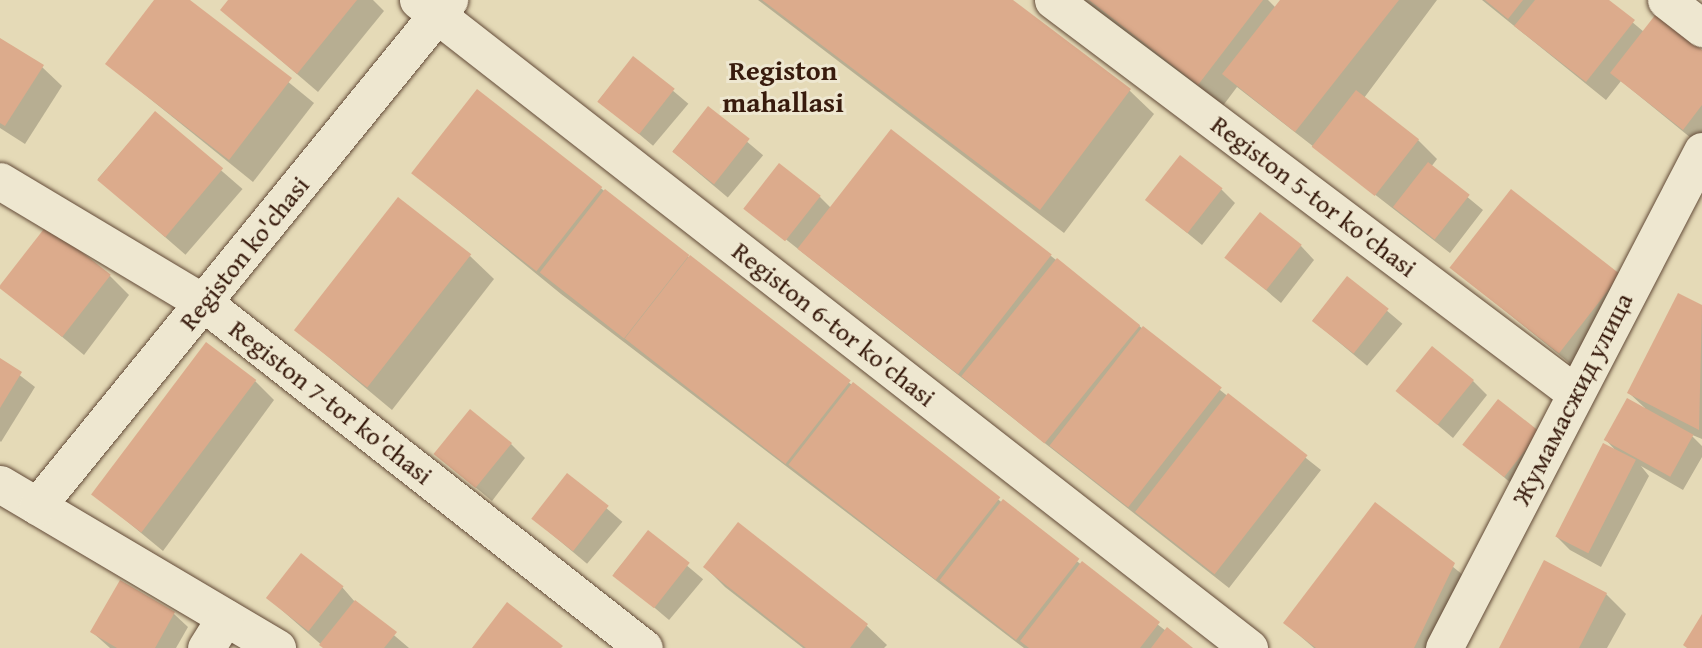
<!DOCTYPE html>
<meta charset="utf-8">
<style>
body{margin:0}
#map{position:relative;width:1702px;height:648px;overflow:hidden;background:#e5dab7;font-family:"Gentium Book Plus",serif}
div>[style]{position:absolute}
.shadow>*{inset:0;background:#0003;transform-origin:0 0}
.building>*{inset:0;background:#dcab8c;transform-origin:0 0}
.roads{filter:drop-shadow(0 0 2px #634b38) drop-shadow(0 0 2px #634b38)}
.minor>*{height:37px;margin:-18.5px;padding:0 18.5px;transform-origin:18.5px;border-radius:18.5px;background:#eee7d0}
span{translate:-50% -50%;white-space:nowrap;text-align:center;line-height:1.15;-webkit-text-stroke:6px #eee7d0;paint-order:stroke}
.street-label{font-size:26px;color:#381b0d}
.neighbourhood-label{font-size:28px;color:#381b0d;font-weight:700}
</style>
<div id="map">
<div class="shadow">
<i style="clip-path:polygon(156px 0,188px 0,314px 103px,253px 182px,107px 64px)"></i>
<i style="clip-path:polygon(230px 0,373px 0,384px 11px,318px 92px,222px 10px)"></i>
<i style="clip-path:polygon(758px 0,1010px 0,1130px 91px,1154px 114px,1064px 233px)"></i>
<i style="clip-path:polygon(1084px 0,1268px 0,1276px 8px,1282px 0,1437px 0,1364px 98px,1418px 140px,1437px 159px,1431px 167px,1483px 210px,1450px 253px,1237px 87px,1222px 107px)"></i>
<i style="clip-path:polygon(1482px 0,1606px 0,1644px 32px,1702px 53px,1702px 147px,1621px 81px,1606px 100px)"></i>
<i style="clip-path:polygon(0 40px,42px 67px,62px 86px,25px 144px,0 128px)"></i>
<i style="left:634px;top:58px;width:71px;height:55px;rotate:40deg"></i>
<i style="clip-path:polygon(478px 92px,1166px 631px,1190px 648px,1024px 648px,561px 294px,414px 174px)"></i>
<i style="left:708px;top:109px;width:72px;height:55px;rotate:40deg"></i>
<i style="left:155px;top:113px;width:116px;height:87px;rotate:41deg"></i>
<i style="clip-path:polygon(1221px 189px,1235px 203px,1202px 245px,1147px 200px)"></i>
<i style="clip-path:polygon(820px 197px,831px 208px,1051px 256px,1321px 470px,1229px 588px,746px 208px)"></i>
<i style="clip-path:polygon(1301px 246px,1314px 260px,1281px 303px,1227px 257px)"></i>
<i style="clip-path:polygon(470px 256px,494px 279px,392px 410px,296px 330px)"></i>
<i style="clip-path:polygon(1453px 268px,1619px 276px,1579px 371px)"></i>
<i style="clip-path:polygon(110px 276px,129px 295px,84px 355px,2px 287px)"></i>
<i style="left:1348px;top:278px;width:71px;height:55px;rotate:40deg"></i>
<i style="clip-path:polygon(1679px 295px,1702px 307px,1702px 439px,1690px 434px,1702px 446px,1702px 457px,1683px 490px,1641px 466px,1649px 476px,1601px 567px,1570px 550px,1556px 536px,1617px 452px,1606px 440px,1645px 408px,1629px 393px)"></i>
<i style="clip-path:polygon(0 360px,35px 387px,1px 442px,0 441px)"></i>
<i style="clip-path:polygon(255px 381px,274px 400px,163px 551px,95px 495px)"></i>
<i style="clip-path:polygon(1473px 381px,1487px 395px,1453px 438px,1399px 392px)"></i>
<i style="clip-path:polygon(511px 444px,525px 458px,492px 501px,437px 455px)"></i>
<i style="clip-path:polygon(1465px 444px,1552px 447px,1519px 490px)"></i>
<i style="left:568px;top:476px;width:71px;height:55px;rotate:40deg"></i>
<i style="clip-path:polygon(1375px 504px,1468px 579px,1434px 648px,1314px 648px,1285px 623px)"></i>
<i style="clip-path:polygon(739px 524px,867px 626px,887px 645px,884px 648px,803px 648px,725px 587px,705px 567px)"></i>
<i style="left:648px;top:533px;width:72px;height:53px;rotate:40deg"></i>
<i style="clip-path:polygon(121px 583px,174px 614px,188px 627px,176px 648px,110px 648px,92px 632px)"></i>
<i style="clip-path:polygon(342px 587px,355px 602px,409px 648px,325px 648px,268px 598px)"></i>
<i style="clip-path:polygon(1606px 594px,1626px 614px,1607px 648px,1501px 648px)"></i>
</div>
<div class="building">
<i style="clip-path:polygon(154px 0,190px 0,292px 78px,229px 160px,105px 64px)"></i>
<i style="clip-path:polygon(228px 0,357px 0,297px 74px,220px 10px)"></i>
<i style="clip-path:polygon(762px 0,1013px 0,1131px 89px,1040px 210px)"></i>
<i style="clip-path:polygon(1089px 0,1263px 0,1198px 85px)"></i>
<i style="clip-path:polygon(1280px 0,1399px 0,1295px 132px,1222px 74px)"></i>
<i style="clip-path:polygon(1485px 0,1523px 0,1508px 19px)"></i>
<i style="clip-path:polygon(1535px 0,1609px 0,1635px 20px,1586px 82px,1514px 26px)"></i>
<i style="clip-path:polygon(1656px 14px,1702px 50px,1702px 105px,1683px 130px,1610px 73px)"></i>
<i style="clip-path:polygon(0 38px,44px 65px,5px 126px,0 123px)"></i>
<i style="left:633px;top:56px;width:53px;height:58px;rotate:38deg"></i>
<i style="left:477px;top:89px;width:159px;height:107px;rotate:38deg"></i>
<i style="left:1356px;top:90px;width:80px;height:72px;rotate:38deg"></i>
<i style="left:708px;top:106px;width:53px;height:58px;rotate:38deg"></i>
<i style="left:155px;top:111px;width:89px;height:90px;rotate:40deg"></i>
<i style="left:891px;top:129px;width:204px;height:152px;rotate:38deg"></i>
<i style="left:1180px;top:155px;width:54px;height:57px;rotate:38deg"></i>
<i style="left:1428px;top:162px;width:53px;height:57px;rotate:38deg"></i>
<i style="left:779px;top:163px;width:53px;height:58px;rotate:38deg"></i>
<i style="left:605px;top:189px;width:107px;height:106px;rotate:38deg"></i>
<i style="left:1511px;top:189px;width:139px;height:100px;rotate:38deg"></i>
<i style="left:398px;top:197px;width:93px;height:169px;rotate:38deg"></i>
<i style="left:1260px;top:212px;width:53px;height:58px;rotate:38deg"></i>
<i style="left:47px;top:225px;width:81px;height:79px;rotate:38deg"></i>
<i style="left:690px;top:255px;width:204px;height:106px;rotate:38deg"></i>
<i style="left:1057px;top:258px;width:107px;height:152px;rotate:39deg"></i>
<i style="left:1347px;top:276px;width:53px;height:57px;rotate:38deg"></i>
<i style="clip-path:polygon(1678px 293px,1702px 305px,1699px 430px,1627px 393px)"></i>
<i style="left:1143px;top:326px;width:100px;height:152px;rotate:38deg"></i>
<i style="left:206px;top:342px;width:63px;height:191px;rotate:37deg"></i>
<i style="left:1432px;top:346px;width:54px;height:58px;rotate:39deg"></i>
<i style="clip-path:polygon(0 358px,22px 372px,0 408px)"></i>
<i style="left:853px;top:382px;width:187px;height:105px;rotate:38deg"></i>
<i style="left:1228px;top:393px;width:101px;height:151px;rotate:38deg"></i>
<i style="left:1627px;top:398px;width:76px;height:48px;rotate:29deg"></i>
<i style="left:1498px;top:399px;width:53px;height:58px;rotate:38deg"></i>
<i style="left:470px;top:409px;width:54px;height:58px;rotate:39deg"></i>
<i style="left:1603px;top:443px;width:37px;height:105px;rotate:27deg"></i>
<i style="left:567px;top:473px;width:53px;height:58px;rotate:38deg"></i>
<i style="left:1003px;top:499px;width:97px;height:103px;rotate:38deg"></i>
<i style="clip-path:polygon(1375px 502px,1455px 563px,1414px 648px,1316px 648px,1283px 623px)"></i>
<i style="clip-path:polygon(738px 522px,868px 624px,850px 648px,806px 648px,703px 567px)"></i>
<i style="left:648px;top:530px;width:53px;height:58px;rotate:38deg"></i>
<i style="left:301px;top:553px;width:54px;height:57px;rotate:38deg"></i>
<i style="clip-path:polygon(1544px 560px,1607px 593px,1579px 648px,1499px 648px)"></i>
<i style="clip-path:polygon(1082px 561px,1160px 622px,1140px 648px,1029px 648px,1020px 641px)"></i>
<i style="clip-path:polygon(120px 580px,175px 612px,155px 648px,117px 648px,90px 632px)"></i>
<i style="clip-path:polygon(355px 600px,397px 632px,384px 648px,323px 648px,319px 645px)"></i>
<i style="clip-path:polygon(507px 602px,563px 646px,561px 648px,472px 648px)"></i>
<i style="clip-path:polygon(1702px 614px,1702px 648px,1687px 648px,1683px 645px)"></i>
<i style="clip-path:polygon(1167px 627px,1193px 648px,1151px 648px)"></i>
</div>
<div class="roads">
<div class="minor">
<i style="left:418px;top:0;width:1054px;rotate:37.95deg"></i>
<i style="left:1053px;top:0;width:653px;rotate:36.98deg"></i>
<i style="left:1666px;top:0;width:46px;rotate:37.9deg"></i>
<i style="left:0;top:181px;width:238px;rotate:30.9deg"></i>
<i style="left:204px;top:303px;width:559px;rotate:38.1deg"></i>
<i style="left:0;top:484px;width:322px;rotate:30.6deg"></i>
<i style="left:37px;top:506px;width:653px;rotate:-50.85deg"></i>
<i style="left:206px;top:648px;width:36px;rotate:-58deg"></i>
<i style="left:1444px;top:648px;width:560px;rotate:-62.57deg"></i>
</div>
</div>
<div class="street-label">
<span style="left:1314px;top:196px;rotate:37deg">Registon 5-tor ko'chasi</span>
<span style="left:244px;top:253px;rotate:-51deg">Registon ko'chasi</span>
<span style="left:834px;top:324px;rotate:38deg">Registon 6-tor ko'chasi</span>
<span style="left:1572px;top:399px;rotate:-63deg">Жумамасжид улица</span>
<span style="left:331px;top:402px;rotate:38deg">Registon 7-tor ko'chasi</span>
</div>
<div class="neighbourhood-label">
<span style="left:783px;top:86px">Registon<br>mahallasi</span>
</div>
</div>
